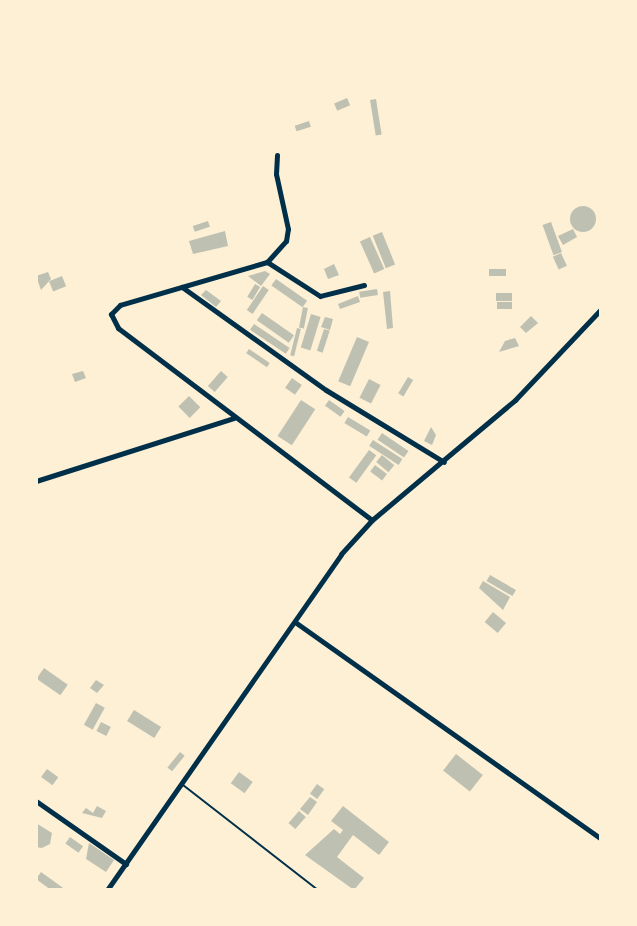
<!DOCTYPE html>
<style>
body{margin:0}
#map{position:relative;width:637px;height:926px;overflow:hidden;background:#fdf0d5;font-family:"PT Serif",serif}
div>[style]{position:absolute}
.building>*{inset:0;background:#bec0b2;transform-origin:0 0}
.round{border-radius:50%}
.service>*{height:2px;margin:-1px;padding:0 1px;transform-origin:1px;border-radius:1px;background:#003049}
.minor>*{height:5px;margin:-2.5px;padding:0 2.5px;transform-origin:2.5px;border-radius:2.5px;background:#003049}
span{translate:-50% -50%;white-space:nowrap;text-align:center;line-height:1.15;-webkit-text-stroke:4.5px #fdf0d5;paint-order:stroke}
.frame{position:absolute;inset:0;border:38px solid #fdf0d5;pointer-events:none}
</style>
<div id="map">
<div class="building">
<i style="left:347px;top:98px;width:8px;height:14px;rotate:67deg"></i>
<i style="left:376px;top:99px;width:36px;height:6px;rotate:81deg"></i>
<i style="left:309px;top:121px;width:6px;height:15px;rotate:72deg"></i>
<i class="round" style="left:570px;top:206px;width:26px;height:26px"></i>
<i style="left:208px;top:221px;width:6px;height:16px;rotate:72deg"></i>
<i style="left:551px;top:222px;width:32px;height:9px;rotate:70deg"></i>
<i style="clip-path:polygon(573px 229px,577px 237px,563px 245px,558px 236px)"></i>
<i style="clip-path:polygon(225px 231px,228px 246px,193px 254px,189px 241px)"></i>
<i style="left:382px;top:232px;width:35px;height:10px;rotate:68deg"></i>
<i style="left:370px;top:237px;width:35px;height:11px;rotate:66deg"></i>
<i style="left:561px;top:253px;width:14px;height:9px;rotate:65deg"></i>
<i style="clip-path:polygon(334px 264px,339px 275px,328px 279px,324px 269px)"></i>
<i style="left:489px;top:269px;width:17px;height:7px"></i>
<i style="clip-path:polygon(265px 271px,270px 274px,261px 286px,248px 276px)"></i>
<i style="clip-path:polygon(48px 272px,51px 279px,41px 290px,36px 276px)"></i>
<i style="left:62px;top:276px;width:11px;height:14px;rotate:68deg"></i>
<i style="left:276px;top:279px;width:38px;height:8px;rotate:35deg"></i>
<i style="left:255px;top:284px;width:6px;height:15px;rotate:31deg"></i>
<i style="left:263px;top:286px;width:7px;height:29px;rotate:34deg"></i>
<i style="left:377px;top:289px;width:6px;height:18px;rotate:81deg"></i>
<i style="clip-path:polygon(206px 290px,221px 301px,216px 307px,201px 295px)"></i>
<i style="clip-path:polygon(390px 291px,393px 328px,387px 329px,383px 292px)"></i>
<i style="left:496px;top:293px;width:16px;height:8px"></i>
<i style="clip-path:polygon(358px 296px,360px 302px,340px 309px,338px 304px)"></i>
<i style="left:512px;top:302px;width:7px;height:15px;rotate:90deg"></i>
<i style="left:303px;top:307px;width:5px;height:21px;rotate:11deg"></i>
<i style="left:262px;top:313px;width:39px;height:9px;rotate:35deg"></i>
<i style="left:311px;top:314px;width:10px;height:35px;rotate:17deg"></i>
<i style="clip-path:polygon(531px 316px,538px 323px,526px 333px,520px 327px)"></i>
<i style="clip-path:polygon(325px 317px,333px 319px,330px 330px,321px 327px)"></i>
<i style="left:254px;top:324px;width:43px;height:7px;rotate:34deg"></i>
<i style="left:297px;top:328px;width:4px;height:28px;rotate:14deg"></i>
<i style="left:324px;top:329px;width:6px;height:23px;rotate:18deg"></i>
<i style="left:357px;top:337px;width:13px;height:48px;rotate:23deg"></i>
<i style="clip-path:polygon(515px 338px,519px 346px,499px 352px,505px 341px)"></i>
<i style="left:249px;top:349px;width:25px;height:5px;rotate:34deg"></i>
<i style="clip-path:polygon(83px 371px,86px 378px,75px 382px,72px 374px)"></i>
<i style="left:221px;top:371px;width:9px;height:20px;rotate:41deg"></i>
<i style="left:408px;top:377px;width:6px;height:19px;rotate:31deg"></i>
<i style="left:292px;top:378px;width:12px;height:12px;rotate:35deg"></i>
<i style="left:369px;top:379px;width:13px;height:21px;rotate:27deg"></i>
<i style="left:189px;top:396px;width:16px;height:15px;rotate:45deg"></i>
<i style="left:301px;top:400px;width:17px;height:43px;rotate:33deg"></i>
<i style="left:329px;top:400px;width:19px;height:7px;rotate:35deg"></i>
<i style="left:348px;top:417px;width:26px;height:7px;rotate:31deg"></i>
<i style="clip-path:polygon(431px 427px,436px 435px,432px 445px,424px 441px)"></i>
<i style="left:382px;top:433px;width:32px;height:8px;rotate:34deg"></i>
<i style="left:373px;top:440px;width:35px;height:7px;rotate:33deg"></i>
<i style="left:369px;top:450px;width:9px;height:34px;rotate:36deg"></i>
<i style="left:382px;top:455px;width:16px;height:9px;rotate:40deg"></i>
<i style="left:375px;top:465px;width:15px;height:8px;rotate:37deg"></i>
<i style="left:490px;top:575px;width:30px;height:7px;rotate:30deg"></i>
<i style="clip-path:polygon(483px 581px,510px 597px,503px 610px,479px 588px)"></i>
<i style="left:493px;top:612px;width:17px;height:13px;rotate:40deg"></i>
<i style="left:44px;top:668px;width:29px;height:13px;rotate:35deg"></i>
<i style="clip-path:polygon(96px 680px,104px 685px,97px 693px,90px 688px)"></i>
<i style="left:96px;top:703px;width:10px;height:25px;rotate:29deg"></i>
<i style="left:134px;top:710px;width:32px;height:13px;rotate:32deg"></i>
<i style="left:101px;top:722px;width:11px;height:10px;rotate:27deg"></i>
<i style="left:180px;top:752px;width:6px;height:20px;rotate:39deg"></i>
<i style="left:456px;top:754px;width:34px;height:21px;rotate:38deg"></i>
<i style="left:47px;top:769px;width:14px;height:10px;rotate:36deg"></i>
<i style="left:239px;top:772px;width:17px;height:14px;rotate:36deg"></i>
<i style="left:317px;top:784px;width:9px;height:12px;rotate:36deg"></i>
<i style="clip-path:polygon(310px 797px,317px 802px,308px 815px,300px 809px)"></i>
<i style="clip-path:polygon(97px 806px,106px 811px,102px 818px,82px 813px,86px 808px,93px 813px)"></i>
<i style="clip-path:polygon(343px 806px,389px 842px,379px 855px,353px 835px,337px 857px,364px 878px,354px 890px,305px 855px,334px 829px,340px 834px,343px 830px,331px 821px)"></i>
<i style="left:299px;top:811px;width:9px;height:16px;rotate:41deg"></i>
<i style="clip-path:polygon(36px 823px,52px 833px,50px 844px,42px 848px,36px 847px)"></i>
<i style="left:70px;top:837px;width:16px;height:8px;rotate:35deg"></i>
<i style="clip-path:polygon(89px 843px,114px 860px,106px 872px,86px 859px)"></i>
<i style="clip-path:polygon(41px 872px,66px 890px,51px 890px,36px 879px)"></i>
</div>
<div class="service">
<i style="left:183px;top:785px;width:171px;rotate:37.9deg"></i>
</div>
<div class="minor">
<i style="left:267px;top:262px;width:28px;rotate:-48deg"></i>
<i style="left:286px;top:241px;width:12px;rotate:-81deg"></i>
<i style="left:288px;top:229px;width:56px;rotate:-102.3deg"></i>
<i style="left:276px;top:174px;width:19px;rotate:-87deg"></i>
<i style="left:364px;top:285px;width:45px;rotate:166deg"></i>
<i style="left:320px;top:296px;width:63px;rotate:-147.3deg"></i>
<i style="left:267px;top:262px;width:153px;rotate:163.7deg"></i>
<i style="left:120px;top:305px;width:13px;rotate:135deg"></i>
<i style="left:111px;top:314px;width:16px;rotate:63deg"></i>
<i style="left:118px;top:328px;width:318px;rotate:37.1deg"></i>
<i style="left:182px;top:287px;width:177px;rotate:35.6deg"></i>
<i style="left:326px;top:390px;width:138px;rotate:31.4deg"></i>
<i style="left:36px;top:481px;width:208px;rotate:-17.7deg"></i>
<i style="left:295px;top:622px;width:375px;rotate:35.3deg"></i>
<i style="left:36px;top:801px;width:110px;rotate:35deg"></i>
<i style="left:107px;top:890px;width:409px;rotate:-55.1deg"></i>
<i style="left:341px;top:554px;width:46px;rotate:-47.6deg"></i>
<i style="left:372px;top:520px;width:187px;rotate:-40deg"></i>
<i style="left:515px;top:400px;width:125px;rotate:-46.6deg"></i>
</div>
<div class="frame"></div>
</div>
